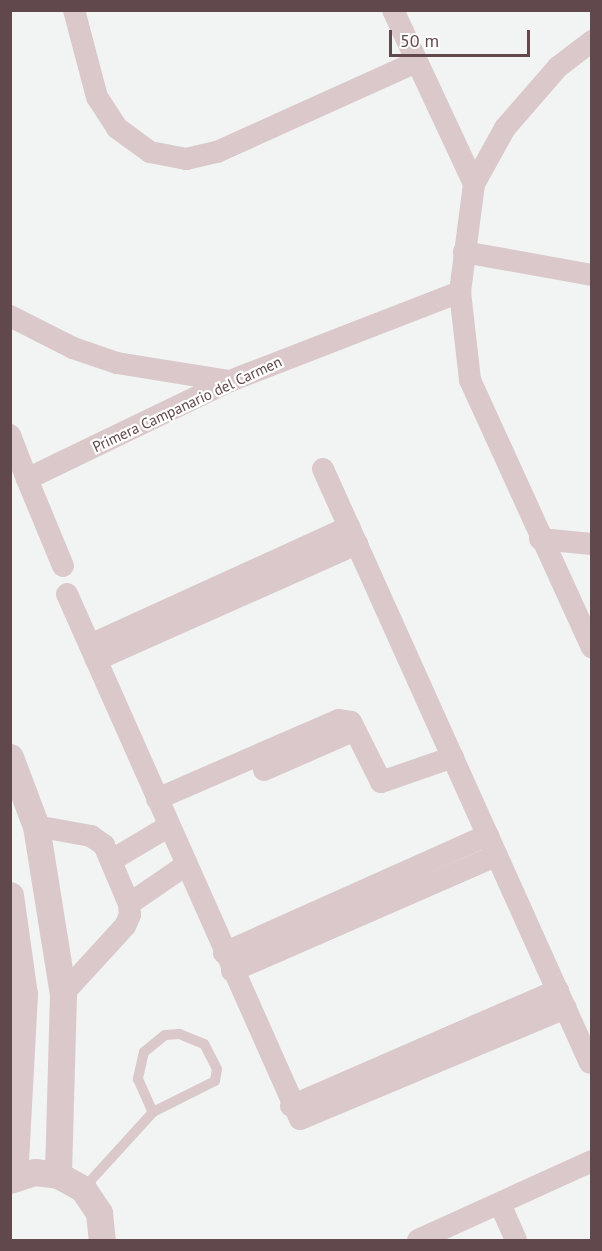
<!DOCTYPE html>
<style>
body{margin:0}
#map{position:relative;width:602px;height:1251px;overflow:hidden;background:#f1f4f2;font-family:"PT Sans",sans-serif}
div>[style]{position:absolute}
.service>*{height:10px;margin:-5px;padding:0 5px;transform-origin:5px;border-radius:5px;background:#dac8cb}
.minor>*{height:22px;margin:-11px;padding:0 11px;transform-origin:11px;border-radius:11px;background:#dac8cb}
.tertiary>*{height:27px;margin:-13.5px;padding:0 13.5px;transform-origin:13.5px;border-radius:13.5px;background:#dac8cb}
span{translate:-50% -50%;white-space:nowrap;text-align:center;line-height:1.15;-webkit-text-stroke:4.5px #fff;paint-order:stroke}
.street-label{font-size:15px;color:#61484c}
.frame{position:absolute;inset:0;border:12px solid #61484c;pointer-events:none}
.scale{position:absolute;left:389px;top:30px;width:141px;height:27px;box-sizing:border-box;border:3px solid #61484c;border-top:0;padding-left:8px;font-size:18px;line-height:21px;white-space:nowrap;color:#61484c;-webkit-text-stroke:4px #fff;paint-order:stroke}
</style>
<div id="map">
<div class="service">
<i style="left:83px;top:1189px;width:104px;rotate:-47.7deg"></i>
<i style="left:153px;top:1112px;width:69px;rotate:-26.6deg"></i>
<i style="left:215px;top:1081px;width:12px;rotate:-81deg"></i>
<i style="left:217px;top:1069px;width:28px;rotate:-117deg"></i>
<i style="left:204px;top:1044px;width:27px;rotate:-158deg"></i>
<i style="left:179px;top:1034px;width:14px;rotate:176deg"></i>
<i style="left:165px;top:1035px;width:27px;rotate:141deg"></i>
<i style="left:144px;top:1052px;width:28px;rotate:103deg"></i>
<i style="left:138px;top:1079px;width:36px;rotate:66deg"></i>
</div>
<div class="minor">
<i style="left:74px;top:10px;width:90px;rotate:75.2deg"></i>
<i style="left:97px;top:97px;width:37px;rotate:57deg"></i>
<i style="left:117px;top:128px;width:41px;rotate:36deg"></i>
<i style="left:150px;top:152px;width:37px;rotate:11deg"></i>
<i style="left:186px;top:159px;width:32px;rotate:-13deg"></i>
<i style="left:217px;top:152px;width:218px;rotate:-24.3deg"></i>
<i style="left:393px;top:10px;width:192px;rotate:65deg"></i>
<i style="left:474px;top:184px;width:109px;rotate:97.4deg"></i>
<i style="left:460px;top:292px;width:89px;rotate:83.5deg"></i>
<i style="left:470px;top:380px;width:294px;rotate:65.5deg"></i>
<i style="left:474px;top:184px;width:64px;rotate:-61deg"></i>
<i style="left:505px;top:128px;width:81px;rotate:-49deg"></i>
<i style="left:558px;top:67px;width:43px;rotate:-37.4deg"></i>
<i style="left:464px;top:252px;width:130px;rotate:10.2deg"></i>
<i style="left:10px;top:316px;width:71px;rotate:26.9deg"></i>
<i style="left:73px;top:348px;width:46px;rotate:18.8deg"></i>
<i style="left:117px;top:363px;width:114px;rotate:9.1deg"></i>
<i style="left:10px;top:435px;width:47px;rotate:68.9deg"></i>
<i style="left:27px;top:479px;width:225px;rotate:-25.8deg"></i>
<i style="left:230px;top:381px;width:247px;rotate:-21.2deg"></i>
<i style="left:323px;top:469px;width:651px;rotate:65.8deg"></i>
<i style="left:27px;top:479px;width:94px;rotate:67.5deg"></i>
<i style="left:540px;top:539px;width:52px;rotate:5.5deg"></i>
<i style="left:67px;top:594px;width:574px;rotate:66.07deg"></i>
<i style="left:300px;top:1119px;width:288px;rotate:-22.7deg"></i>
<i style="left:90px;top:645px;width:285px;rotate:-24.5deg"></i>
<i style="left:96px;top:660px;width:286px;rotate:-24deg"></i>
<i style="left:264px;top:770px;width:99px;rotate:-23.7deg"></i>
<i style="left:157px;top:799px;width:198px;rotate:-23.5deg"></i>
<i style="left:339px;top:720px;width:12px;rotate:9deg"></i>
<i style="left:351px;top:722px;width:67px;rotate:63.4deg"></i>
<i style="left:381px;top:782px;width:76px;rotate:-19.1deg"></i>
<i style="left:36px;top:826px;width:56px;rotate:10.3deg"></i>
<i style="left:91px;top:836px;width:16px;rotate:35deg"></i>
<i style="left:104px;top:845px;width:64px;rotate:67deg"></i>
<i style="left:129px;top:904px;width:11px;rotate:85deg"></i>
<i style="left:130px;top:915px;width:12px;rotate:114deg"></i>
<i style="left:125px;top:926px;width:92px;rotate:132.4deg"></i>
<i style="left:112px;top:860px;width:66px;rotate:-30.8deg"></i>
<i style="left:129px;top:904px;width:69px;rotate:-34.4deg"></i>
<i style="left:224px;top:953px;width:289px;rotate:-24.1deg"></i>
<i style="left:232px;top:971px;width:289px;rotate:-23.6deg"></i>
<i style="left:291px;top:1106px;width:291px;rotate:-23.5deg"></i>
<i style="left:500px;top:1204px;width:39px;rotate:66deg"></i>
<i style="left:418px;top:1240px;width:191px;rotate:-24.4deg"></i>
</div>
<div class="tertiary">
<i style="left:10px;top:757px;width:74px;rotate:69.4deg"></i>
<i style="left:36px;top:826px;width:170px;rotate:80.9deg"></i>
<i style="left:63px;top:994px;width:181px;rotate:91.6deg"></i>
<i style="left:10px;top:895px;width:100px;rotate:82deg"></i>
<i style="left:24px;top:994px;width:184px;rotate:93.1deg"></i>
<i style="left:10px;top:1180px;width:26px;rotate:-18deg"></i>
<i style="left:35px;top:1172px;width:23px;rotate:7deg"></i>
<i style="left:58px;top:1175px;width:29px;rotate:29deg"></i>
<i style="left:83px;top:1189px;width:29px;rotate:56deg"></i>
<i style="left:99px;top:1213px;width:27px;rotate:84deg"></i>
</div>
<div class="street-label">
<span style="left:187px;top:404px;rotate:-25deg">Primera Campanario del Carmen</span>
</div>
<div class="frame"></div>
<div class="scale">50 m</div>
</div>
